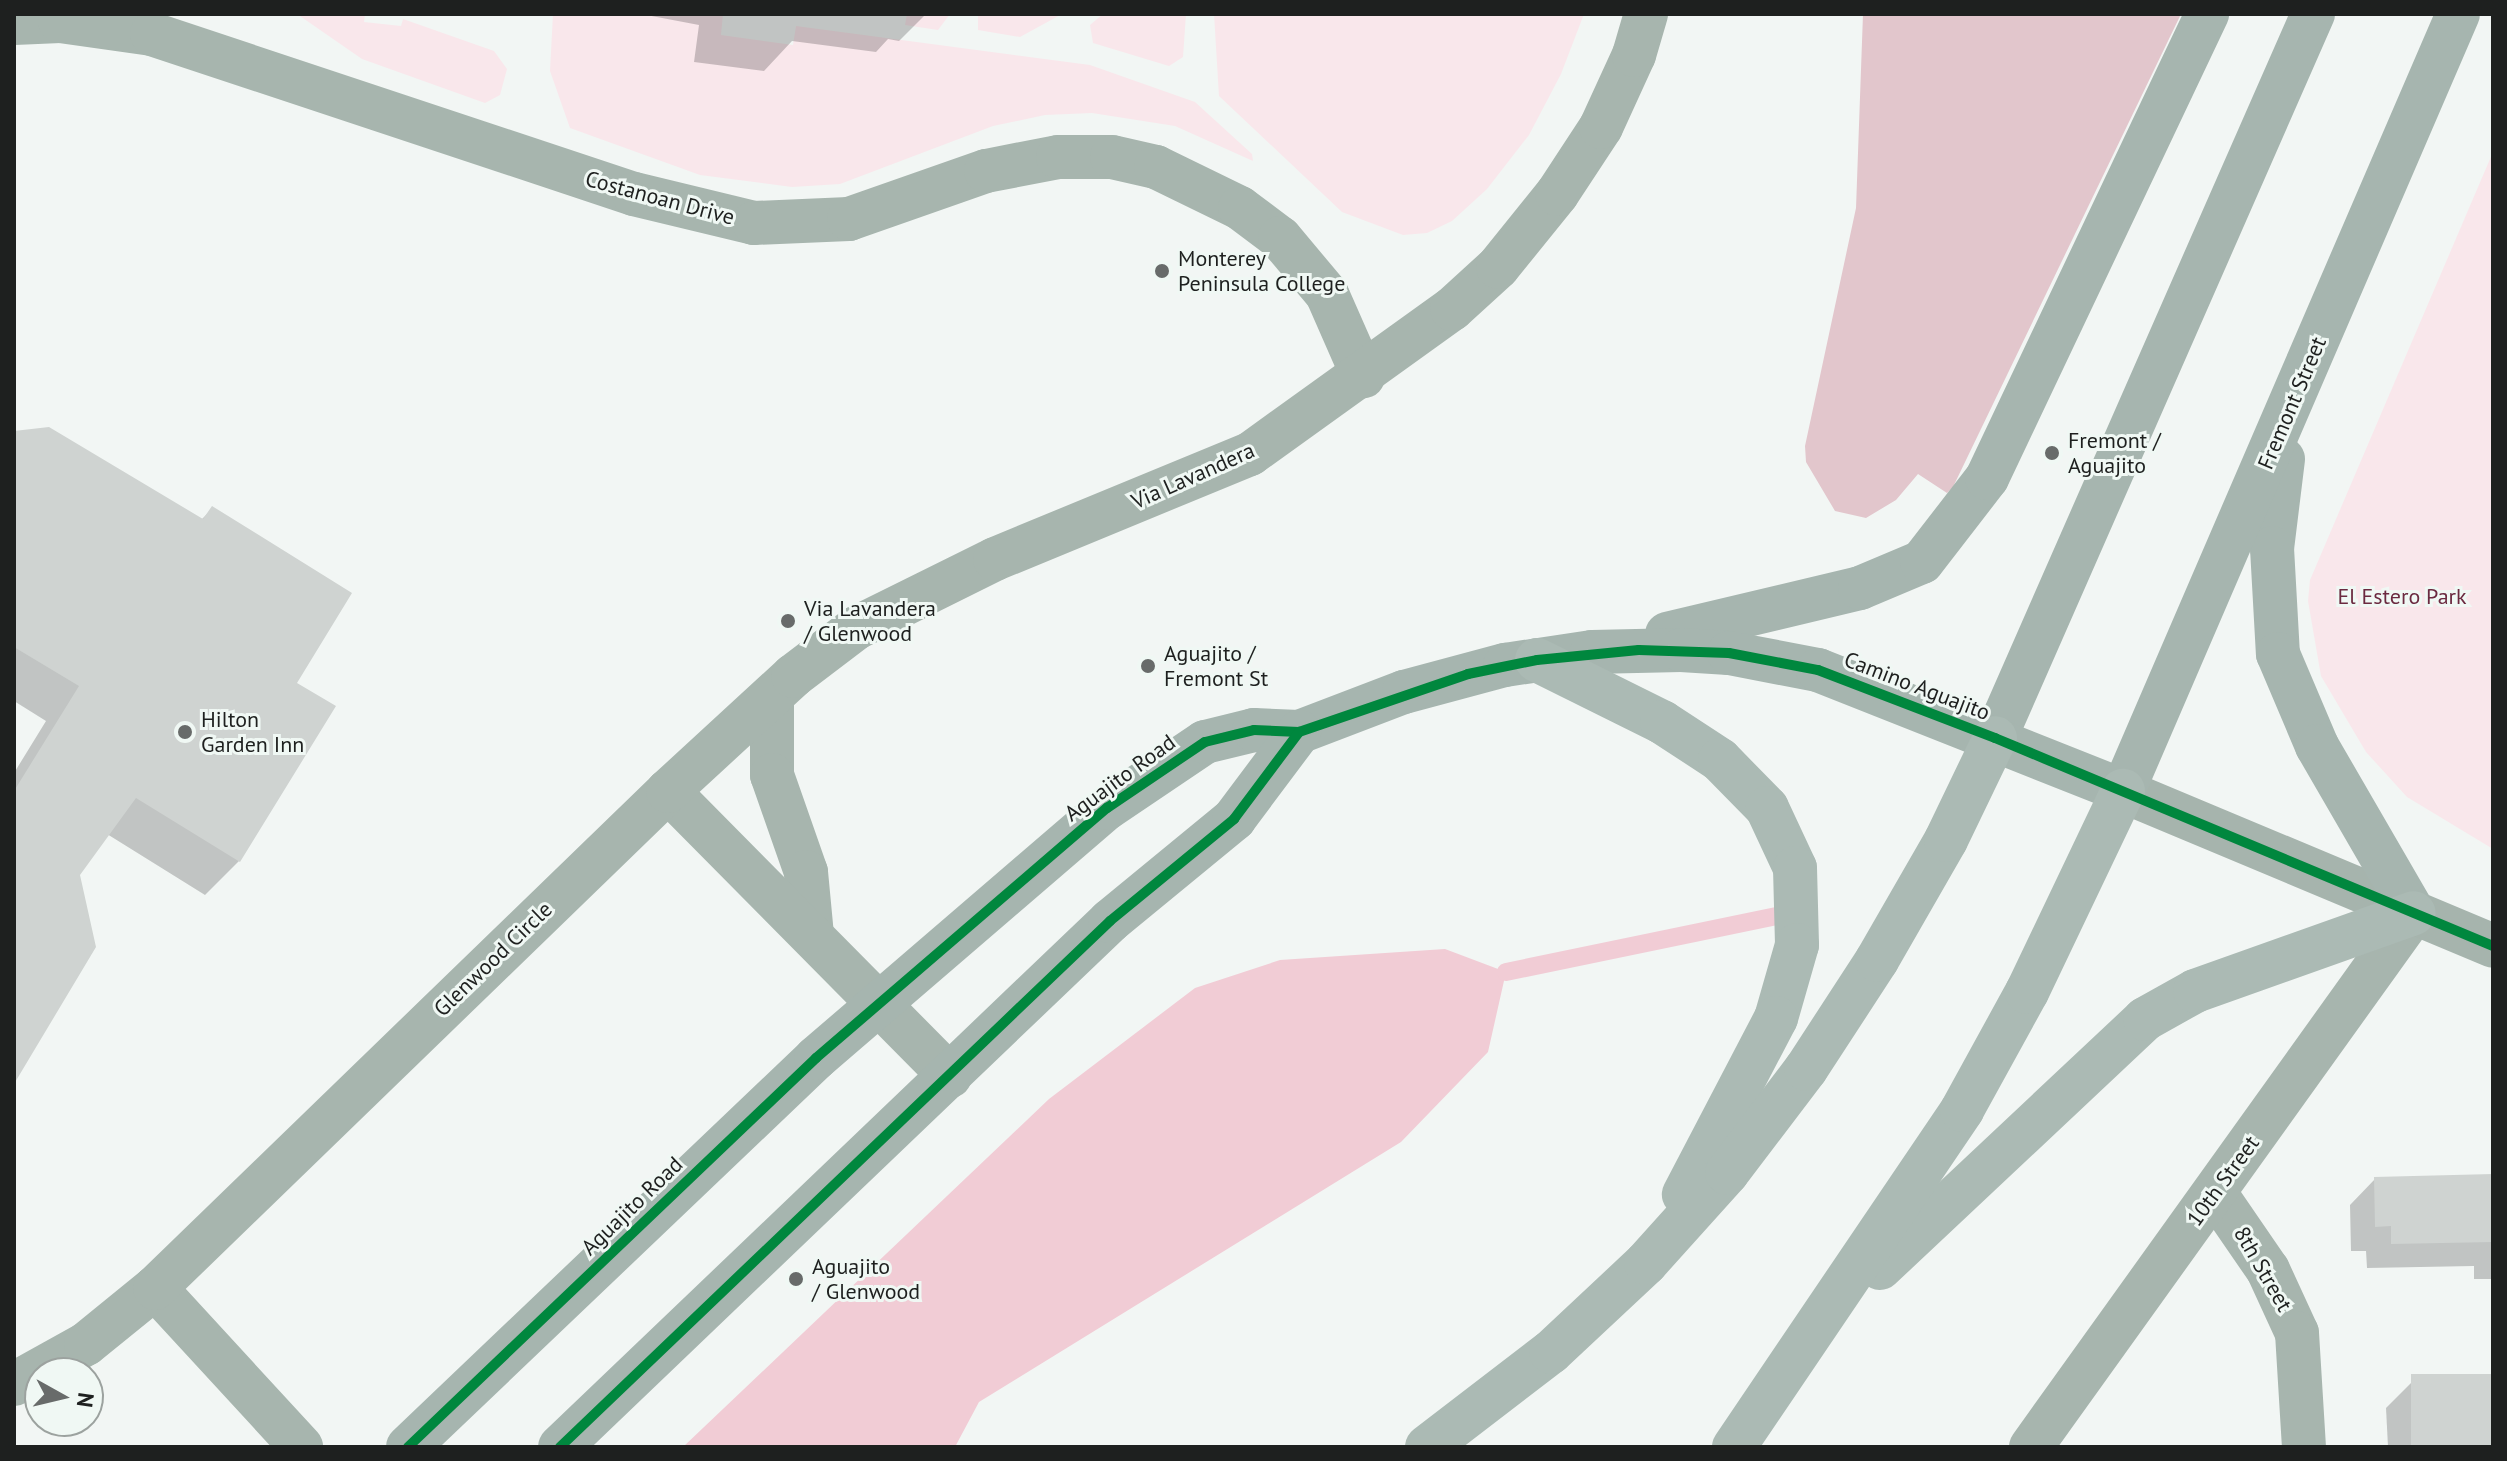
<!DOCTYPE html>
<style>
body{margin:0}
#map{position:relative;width:2507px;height:1461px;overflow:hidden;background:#f2f6f4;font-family:"PT Sans",sans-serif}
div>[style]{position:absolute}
.green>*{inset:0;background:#f9e7eb}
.forest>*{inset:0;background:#e2c6cc}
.water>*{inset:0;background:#f1ccd5}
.shadow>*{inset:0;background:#0003}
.stream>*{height:18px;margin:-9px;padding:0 9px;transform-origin:9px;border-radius:9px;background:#f1ccd5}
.building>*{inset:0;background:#cfd3d1;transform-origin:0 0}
.minor>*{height:44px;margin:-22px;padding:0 22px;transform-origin:22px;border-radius:22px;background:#a7b5ae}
.secondary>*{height:44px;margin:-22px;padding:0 22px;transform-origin:22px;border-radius:22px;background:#a6b4ad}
.primary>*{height:44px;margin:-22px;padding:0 22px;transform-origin:22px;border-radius:22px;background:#a6b5af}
.motorway>*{height:44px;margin:-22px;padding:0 22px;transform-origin:22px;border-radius:22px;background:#abbab4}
.cycleway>*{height:10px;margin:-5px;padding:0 5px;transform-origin:5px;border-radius:5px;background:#00873e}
.dots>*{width:22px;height:22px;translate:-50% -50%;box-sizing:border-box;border:4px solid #f0f8f4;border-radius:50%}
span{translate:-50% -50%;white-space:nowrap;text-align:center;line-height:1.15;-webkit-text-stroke:6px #f0f8f4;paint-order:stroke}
.street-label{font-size:22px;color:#1e201f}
.poi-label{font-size:22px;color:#1e201f}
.left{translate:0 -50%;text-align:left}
.park-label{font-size:22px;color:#6b2a40}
.frame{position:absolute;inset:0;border:16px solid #1e201f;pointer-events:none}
.north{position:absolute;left:24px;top:1357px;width:80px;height:80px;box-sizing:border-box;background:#f0f8f4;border:2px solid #9ca29f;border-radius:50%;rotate:98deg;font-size:22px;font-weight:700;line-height:32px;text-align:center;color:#1e201f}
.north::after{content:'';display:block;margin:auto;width:28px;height:36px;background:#686b6a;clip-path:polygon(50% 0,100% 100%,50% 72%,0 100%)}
</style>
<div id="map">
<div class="green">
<i style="clip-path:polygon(297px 14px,365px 14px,364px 22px,401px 26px,403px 19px,494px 51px,507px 69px,500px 95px,485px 103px,362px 59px)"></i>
<i style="clip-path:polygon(553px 14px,723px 14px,721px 35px,793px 45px,796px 26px,1090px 65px,1195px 102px,1252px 154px,1253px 161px,1175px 126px,1092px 113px,1045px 115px,993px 126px,840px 184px,792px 187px,700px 175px,570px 128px,550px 71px)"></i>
<i style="clip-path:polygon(907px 14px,950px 14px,938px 30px,905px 25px)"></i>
<i style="clip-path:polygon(978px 14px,1062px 14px,1020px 37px,978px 30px)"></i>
<i style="clip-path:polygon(1103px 14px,1186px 14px,1183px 57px,1169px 66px,1093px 43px,1090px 25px)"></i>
<i style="clip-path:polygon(1214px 14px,1584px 14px,1561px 74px,1529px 135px,1487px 189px,1452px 221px,1427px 233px,1403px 235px,1342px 212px,1219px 96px)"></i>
<i style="clip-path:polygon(2493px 152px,2493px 849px,2407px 797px,2366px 752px,2321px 676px,2308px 601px,2310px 580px)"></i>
</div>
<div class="forest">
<i style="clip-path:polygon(1863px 14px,2181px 14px,1953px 487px,1947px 493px,1918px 474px,1896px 500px,1866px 518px,1835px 511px,1806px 462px,1805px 446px,1856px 208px)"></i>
</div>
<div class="water">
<i style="clip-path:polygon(1445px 949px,1506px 972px,1488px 1052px,1401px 1142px,979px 1402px,955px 1447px,683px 1447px,1049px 1099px,1195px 988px,1280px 960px)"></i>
</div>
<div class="shadow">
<i style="clip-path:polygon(641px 14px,926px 14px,899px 41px,888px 39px,876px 52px,792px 41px,764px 71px,694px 62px,699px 25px)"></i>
<i style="clip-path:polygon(14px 433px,201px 520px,212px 509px,294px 684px,239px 861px,205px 895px,107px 834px,78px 875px,14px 1056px,14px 773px,46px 721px,14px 701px)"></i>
<i style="clip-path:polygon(2493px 1176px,2493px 1279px,2474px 1279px,2474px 1266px,2367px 1268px,2366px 1251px,2351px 1251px,2350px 1205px,2375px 1179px)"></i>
<i style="clip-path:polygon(2493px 1376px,2493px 1447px,2388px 1447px,2386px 1408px,2412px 1382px)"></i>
</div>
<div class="stream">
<i style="left:1506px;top:972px;width:281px;rotate:-11.7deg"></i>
</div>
<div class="building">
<i style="clip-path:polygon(49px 427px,203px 519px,212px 506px,352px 593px,297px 683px,336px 706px,240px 862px,136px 798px,80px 875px,96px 947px,14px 1084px,14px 791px,79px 686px,14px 647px,14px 431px)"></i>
<i style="clip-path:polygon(2493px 1174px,2493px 1242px,2391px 1244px,2391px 1226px,2375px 1227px,2374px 1177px)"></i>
<i style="left:2493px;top:1374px;width:73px;height:82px;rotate:90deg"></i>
</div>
<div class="minor">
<i style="left:14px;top:23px;width:46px;rotate:-2.5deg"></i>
<i style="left:60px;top:21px;width:93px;rotate:8deg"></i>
<i style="left:152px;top:34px;width:508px;rotate:18.36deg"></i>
<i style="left:634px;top:194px;width:123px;rotate:13.6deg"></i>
<i style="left:754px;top:223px;width:95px;rotate:-2.4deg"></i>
<i style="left:849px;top:219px;width:145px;rotate:-19.3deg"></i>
<i style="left:986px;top:171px;width:73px;rotate:-11deg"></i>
<i style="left:1058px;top:157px;width:54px"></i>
<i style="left:1112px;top:157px;width:45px;rotate:12.8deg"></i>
<i style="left:1156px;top:167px;width:93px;rotate:26deg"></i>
<i style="left:1240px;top:208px;width:50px;rotate:36.9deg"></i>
<i style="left:1280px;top:238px;width:73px;rotate:50deg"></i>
<i style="left:1327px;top:294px;width:90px;rotate:66.3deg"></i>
<i style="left:772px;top:696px;width:79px;rotate:90deg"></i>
<i style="left:772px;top:775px;width:103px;rotate:70.7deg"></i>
<i style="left:806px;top:872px;width:63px;rotate:84.6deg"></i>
<i style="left:668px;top:791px;width:401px;rotate:45.3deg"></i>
<i style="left:2215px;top:1193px;width:93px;rotate:55.5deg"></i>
<i style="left:2268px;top:1270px;width:69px;rotate:65.3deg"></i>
<i style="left:2297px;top:1333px;width:114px;rotate:86.5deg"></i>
<i style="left:155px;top:1288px;width:216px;rotate:47.4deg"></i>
<i style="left:14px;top:1384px;width:82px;rotate:-29.1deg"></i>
<i style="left:86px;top:1344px;width:89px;rotate:-39.1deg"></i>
<i style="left:155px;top:1288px;width:714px;rotate:-44.09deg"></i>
<i style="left:668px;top:791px;width:170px;rotate:-42.6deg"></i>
<i style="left:793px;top:676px;width:79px;rotate:-37.3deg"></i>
<i style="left:856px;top:628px;width:155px;rotate:-26.4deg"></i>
<i style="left:995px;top:559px;width:276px;rotate:-22.4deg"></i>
<i style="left:1250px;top:454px;width:249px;rotate:-35.7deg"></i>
<i style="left:1452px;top:309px;width:62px;rotate:-42.4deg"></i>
<i style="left:1498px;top:267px;width:94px;rotate:-51.1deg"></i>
<i style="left:1557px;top:194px;width:80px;rotate:-56.7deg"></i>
<i style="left:1601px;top:127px;width:79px;rotate:-65.4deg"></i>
<i style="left:1634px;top:55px;width:43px;rotate:-73.7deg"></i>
<i style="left:2031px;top:1447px;width:657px;rotate:-54.35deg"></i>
</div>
<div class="secondary">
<i style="left:2123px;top:791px;width:401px;rotate:22.7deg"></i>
</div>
<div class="primary">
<i style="left:2283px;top:459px;width:90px;rotate:97deg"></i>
<i style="left:2272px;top:548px;width:106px;rotate:86.8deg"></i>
<i style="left:2278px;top:654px;width:100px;rotate:67deg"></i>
<i style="left:2317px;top:746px;width:193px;rotate:59.9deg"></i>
<i style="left:1667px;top:634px;width:198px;rotate:-13.4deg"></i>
<i style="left:1860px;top:588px;width:67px;rotate:-22.8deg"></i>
<i style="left:1922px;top:562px;width:106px;rotate:-52.3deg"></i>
<i style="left:1987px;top:478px;width:514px;rotate:-64.63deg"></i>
<i style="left:1995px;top:738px;width:791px;rotate:-66.29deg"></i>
<i style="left:408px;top:1447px;width:564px;rotate:-43.63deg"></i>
<i style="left:816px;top:1058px;width:384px;rotate:-40.7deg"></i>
<i style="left:1107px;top:808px;width:118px;rotate:-34deg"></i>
<i style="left:1205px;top:742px;width:50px;rotate:-13.8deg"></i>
<i style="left:1254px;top:730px;width:45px;rotate:2.5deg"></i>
<i style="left:1299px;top:732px;width:112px;rotate:-20.9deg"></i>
<i style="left:1404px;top:692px;width:105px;rotate:-15deg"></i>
<i style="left:1505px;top:665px;width:88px;rotate:-8.5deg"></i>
<i style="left:1592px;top:652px;width:89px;rotate:-1.3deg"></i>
<i style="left:1681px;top:650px;width:48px;rotate:3.6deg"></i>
<i style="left:1729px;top:653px;width:91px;rotate:10.8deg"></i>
<i style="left:1818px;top:670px;width:328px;rotate:21.6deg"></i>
<i style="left:2123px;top:791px;width:846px;rotate:-66.68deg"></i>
<i style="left:560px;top:1447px;width:761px;rotate:-43.72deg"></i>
<i style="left:1110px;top:921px;width:161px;rotate:-39.4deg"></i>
<i style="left:1234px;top:819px;width:109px;rotate:-53.2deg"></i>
</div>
<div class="motorway">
<i style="left:1537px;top:660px;width:140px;rotate:26.4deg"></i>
<i style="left:1662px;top:722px;width:69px;rotate:33.2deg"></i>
<i style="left:1720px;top:760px;width:67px;rotate:45.6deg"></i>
<i style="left:1767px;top:808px;width:66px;rotate:65deg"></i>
<i style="left:1795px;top:868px;width:77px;rotate:88.5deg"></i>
<i style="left:1797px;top:945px;width:76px;rotate:106deg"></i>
<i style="left:1776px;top:1018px;width:199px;rotate:117.6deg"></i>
<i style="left:1880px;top:1268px;width:364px;rotate:-43.2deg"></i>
<i style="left:2145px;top:1019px;width:57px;rotate:-29.2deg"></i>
<i style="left:2195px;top:991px;width:232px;rotate:-19.6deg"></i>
<i style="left:1427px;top:1447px;width:156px;rotate:-37.5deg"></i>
<i style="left:1551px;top:1352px;width:130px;rotate:-43.1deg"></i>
<i style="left:1646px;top:1263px;width:121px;rotate:-48deg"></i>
<i style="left:1727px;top:1173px;width:131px;rotate:-52.8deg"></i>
<i style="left:1806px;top:1069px;width:130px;rotate:-56.9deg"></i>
<i style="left:1877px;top:960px;width:138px;rotate:-60.1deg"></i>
<i style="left:1946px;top:840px;width:113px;rotate:-64.3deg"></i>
<i style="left:1734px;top:1447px;width:407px;rotate:-55.9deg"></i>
<i style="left:1962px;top:1110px;width:135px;rotate:-61.2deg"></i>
<i style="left:2027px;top:992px;width:223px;rotate:-64.5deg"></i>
</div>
<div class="cycleway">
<i style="left:408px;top:1447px;width:564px;rotate:-43.63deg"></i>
<i style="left:816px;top:1058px;width:384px;rotate:-40.7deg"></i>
<i style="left:1107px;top:808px;width:118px;rotate:-34deg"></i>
<i style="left:1205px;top:742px;width:50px;rotate:-13.8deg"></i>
<i style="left:1254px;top:730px;width:45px;rotate:2.5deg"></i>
<i style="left:1299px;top:732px;width:179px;rotate:-18.9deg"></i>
<i style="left:1468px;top:674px;width:70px;rotate:-11.5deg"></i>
<i style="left:1537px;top:660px;width:102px;rotate:-5.6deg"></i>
<i style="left:1639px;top:650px;width:90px;rotate:1.9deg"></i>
<i style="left:1729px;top:653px;width:91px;rotate:10.8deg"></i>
<i style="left:1818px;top:670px;width:190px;rotate:21deg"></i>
<i style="left:1995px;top:738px;width:540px;rotate:22.67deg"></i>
<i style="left:560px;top:1447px;width:761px;rotate:-43.72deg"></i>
<i style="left:1110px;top:921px;width:161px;rotate:-39.4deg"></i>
<i style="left:1234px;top:819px;width:109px;rotate:-53.2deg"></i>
</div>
<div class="dots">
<i style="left:1162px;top:271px;background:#686b6a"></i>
<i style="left:2052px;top:453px;background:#686b6a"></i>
<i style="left:788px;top:621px;background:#686b6a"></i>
<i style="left:1148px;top:666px;background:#686b6a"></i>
<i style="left:185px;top:732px;background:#686b6a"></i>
<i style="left:796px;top:1279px;background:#686b6a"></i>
</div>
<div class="street-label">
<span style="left:660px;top:198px;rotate:15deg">Costanoan Drive</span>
<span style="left:2292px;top:403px;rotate:-67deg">Fremont Street</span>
<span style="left:1193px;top:476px;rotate:-24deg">Via Lavandera</span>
<span style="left:1917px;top:686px;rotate:21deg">Camino Aguajito</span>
<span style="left:1120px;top:778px;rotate:-36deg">Aguajito Road</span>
<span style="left:493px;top:959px;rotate:-44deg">Glenwood Circle</span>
<span style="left:2223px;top:1181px;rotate:-54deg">10th Street</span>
<span style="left:632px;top:1206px;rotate:-44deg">Aguajito Road</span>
<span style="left:2263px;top:1269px;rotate:60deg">8th Street</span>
</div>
<div class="poi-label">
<span class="left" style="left:1178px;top:271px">Monterey<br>Peninsula College</span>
<span class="left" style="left:2068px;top:453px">Fremont /<br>Aguajito</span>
<span class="left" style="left:804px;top:621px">Via Lavandera<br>/ Glenwood</span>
<span class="left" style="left:1164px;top:666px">Aguajito /<br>Fremont St</span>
<span class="left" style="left:201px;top:732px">Hilton<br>Garden Inn</span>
<span class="left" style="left:812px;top:1279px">Aguajito<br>/ Glenwood</span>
</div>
<div class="park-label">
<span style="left:2402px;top:597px">El Estero Park</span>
</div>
<div class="frame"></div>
<div class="north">N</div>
</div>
